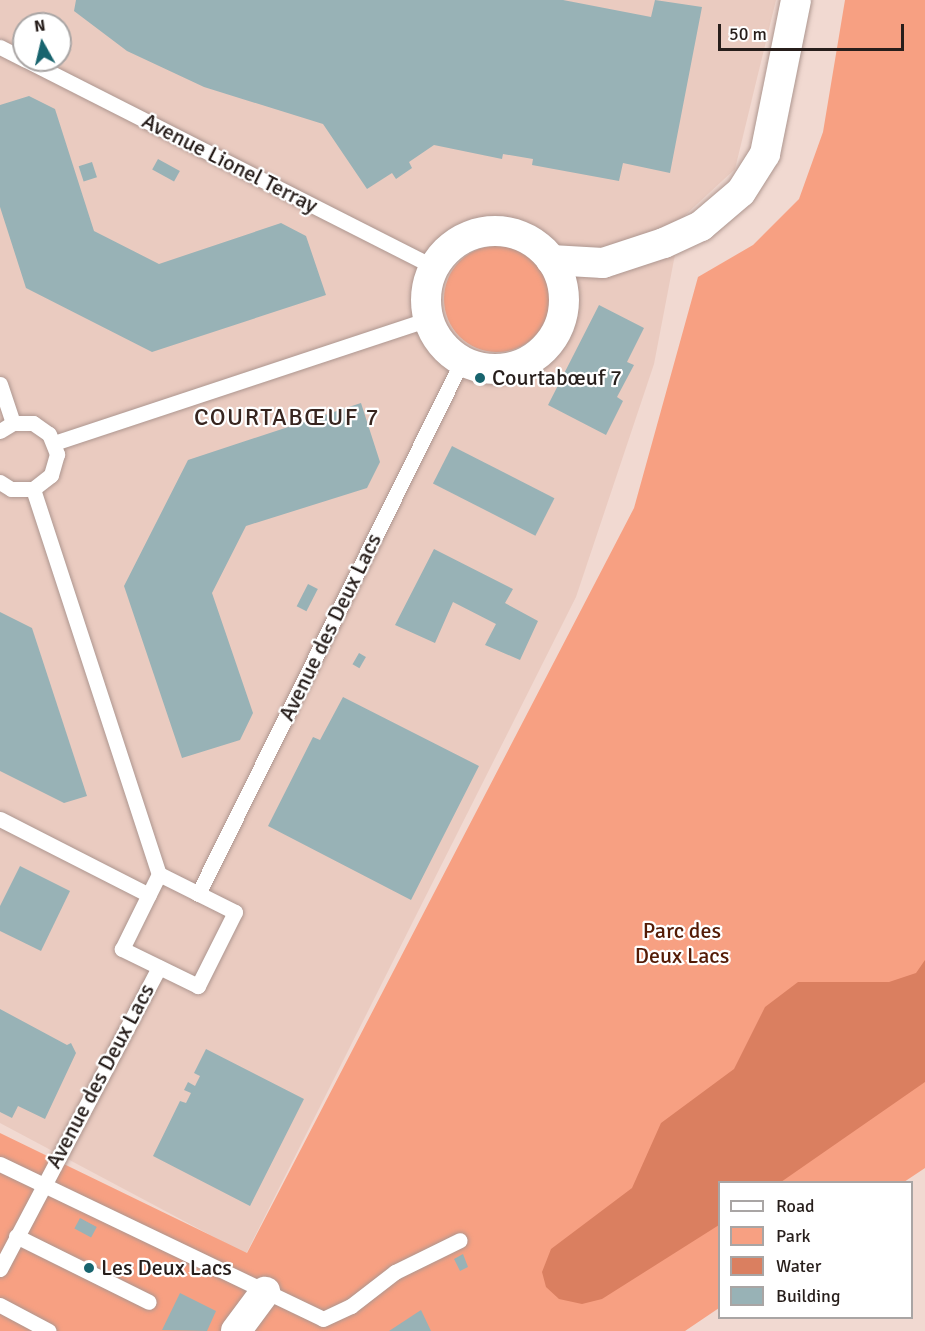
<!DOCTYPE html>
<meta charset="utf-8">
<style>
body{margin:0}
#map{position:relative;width:925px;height:1331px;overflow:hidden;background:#f1d9d1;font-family:Signika,sans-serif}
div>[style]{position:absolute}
.built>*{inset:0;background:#eacbc0}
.green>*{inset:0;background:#f7a082}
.round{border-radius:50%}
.water>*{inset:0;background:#da7f60}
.building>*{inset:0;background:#98b2b6;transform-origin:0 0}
.roads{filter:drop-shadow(0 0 2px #ad968f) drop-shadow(0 0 2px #ad968f)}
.lane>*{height:15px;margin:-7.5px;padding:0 7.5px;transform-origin:7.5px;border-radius:7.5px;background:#fff}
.street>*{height:30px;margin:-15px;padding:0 15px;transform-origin:15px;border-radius:15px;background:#fff}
.street>.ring{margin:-15px;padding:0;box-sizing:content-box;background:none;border:30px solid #fff;border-radius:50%}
.dots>*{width:16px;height:16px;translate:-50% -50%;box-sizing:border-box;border:3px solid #fff;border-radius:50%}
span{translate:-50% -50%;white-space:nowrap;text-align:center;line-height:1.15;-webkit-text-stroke:4.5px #fff;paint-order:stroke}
.street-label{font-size:22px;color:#271e1b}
.poi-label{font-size:22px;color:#271e1b}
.left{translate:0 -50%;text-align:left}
.park-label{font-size:22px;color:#541b05}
.neighbourhood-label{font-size:24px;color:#37251f;letter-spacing:1.5px}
.legend{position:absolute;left:718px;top:1181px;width:195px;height:138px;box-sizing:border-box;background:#fff;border:2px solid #a9a5a4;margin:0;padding:8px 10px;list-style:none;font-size:18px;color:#271e1b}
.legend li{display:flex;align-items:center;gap:12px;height:30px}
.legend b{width:30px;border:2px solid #a9a5a4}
.north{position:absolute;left:12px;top:12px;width:60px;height:60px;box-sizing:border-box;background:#fff;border:2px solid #a9a5a4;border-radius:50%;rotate:352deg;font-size:16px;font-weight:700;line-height:24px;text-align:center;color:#271e1b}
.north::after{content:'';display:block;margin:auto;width:21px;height:27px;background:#18646e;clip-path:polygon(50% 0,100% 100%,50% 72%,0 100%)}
.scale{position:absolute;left:718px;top:24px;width:186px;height:27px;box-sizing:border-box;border:3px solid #271e1b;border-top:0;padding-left:8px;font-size:18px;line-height:21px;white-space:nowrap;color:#271e1b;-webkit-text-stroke:4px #fff;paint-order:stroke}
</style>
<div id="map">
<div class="built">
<i style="clip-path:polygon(evenodd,0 0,776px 0,735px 169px,682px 218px,654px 364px,576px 597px,246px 1254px,0 1123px,0 0,24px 24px,60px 24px,60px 60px,24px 60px,24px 24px)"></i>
</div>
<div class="green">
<i style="clip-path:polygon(845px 0,925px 0,925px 1168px,904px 1182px,720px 1182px,719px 1308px,685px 1331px,0 1331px,0 1133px,247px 1253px,634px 508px,698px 277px,753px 245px,799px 199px,823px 132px)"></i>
<i class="round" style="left:444px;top:246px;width:106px;height:106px"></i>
</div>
<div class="water">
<i style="clip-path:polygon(925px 960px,925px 1082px,781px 1182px,720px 1182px,719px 1225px,602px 1299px,582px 1304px,559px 1299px,546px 1287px,542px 1272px,551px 1249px,632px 1188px,661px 1123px,734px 1069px,765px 1007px,798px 982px,889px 982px,916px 973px)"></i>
</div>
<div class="building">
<i style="clip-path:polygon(76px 0,563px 0,651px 17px,655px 0,702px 7px,670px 173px,623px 163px,619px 181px,532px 165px,533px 159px,503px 154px,502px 159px,434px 145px,409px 162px,412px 168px,396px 179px,392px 173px,367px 189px,323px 124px,204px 87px,127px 51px,74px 11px)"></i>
<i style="clip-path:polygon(29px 96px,55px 109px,94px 231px,159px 264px,281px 223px,306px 236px,326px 295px,152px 352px,26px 288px,0 207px,0 105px)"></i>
<i style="left:158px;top:159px;width:25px;height:12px;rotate:29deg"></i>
<i style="left:92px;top:162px;width:16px;height:14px;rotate:72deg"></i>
<i style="clip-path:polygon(599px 305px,644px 328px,627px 362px,634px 365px,617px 397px,623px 401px,606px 435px,548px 405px)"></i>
<i style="clip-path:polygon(361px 403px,380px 462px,367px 488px,246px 526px,212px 593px,253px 713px,240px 740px,182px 758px,124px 586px,188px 460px)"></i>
<i style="left:452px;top:446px;width:115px;height:42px;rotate:27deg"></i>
<i style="clip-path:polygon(434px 549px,513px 589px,505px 603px,538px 621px,520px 660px,485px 645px,496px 624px,453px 602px,435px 643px,395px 625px)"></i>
<i style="left:308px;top:584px;width:11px;height:25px;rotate:27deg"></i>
<i style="clip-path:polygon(0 612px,32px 628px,87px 796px,64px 803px,0 771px)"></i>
<i style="left:359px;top:653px;width:8px;height:13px;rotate:30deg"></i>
<i style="clip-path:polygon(343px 697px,479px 766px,411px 900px,268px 826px,313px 737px,320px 740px)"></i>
<i style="clip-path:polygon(20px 866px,70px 891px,41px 951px,0 931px,0 906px)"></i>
<i style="clip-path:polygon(0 1009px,67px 1045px,71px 1043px,76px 1053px,45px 1119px,18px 1106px,12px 1118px,0 1112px)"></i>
<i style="clip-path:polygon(206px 1049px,304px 1099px,250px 1206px,153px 1156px,180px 1101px,186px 1103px,191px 1093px,184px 1090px,188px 1082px,195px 1086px,200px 1076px,194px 1073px)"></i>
<i style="left:80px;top:1218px;width:19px;height:12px;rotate:28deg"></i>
<i style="clip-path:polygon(463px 1254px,468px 1267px,460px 1271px,454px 1259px)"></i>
<i style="clip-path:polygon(180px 1293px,216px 1311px,207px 1331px,162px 1330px)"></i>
<i style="clip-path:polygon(421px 1310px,431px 1331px,389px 1331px)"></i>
</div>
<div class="roads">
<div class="lane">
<i style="left:0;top:47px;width:27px;rotate:27deg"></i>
<i style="left:26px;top:60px;width:458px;rotate:26.9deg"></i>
<i style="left:0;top:384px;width:41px;rotate:71.6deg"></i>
<i style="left:0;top:431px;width:15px;rotate:-32deg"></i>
<i style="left:13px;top:423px;width:20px"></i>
<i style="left:33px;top:423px;width:19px;rotate:35deg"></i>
<i style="left:49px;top:434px;width:22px;rotate:68deg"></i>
<i style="left:57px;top:454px;width:22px;rotate:106deg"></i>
<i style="left:51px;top:475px;width:23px;rotate:142deg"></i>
<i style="left:33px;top:489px;width:22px;rotate:180deg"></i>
<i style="left:11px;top:489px;width:13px;rotate:-148deg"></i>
<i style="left:54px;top:443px;width:394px;rotate:-18.3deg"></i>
<i style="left:33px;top:489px;width:405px;rotate:71.9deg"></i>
<i style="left:0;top:819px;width:167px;rotate:27deg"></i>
<i style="left:159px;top:874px;width:85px;rotate:26.6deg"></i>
<i style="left:235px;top:912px;width:83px;rotate:116.6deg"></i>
<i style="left:198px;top:986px;width:85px;rotate:-154deg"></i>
<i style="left:122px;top:949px;width:84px;rotate:-63.7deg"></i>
<i style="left:198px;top:894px;width:595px;rotate:-63.65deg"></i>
<i style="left:0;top:1164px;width:358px;rotate:25.6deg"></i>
<i style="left:323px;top:1319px;width:31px;rotate:-25deg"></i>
<i style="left:351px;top:1306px;width:56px;rotate:-37.7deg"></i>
<i style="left:395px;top:1272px;width:72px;rotate:-26.2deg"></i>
<i style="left:16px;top:1236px;width:148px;rotate:26.4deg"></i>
<i style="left:0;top:1269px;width:341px;rotate:-62.2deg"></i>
<i style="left:0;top:1305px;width:55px;rotate:28deg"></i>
</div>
<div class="street">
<i class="ring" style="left:426px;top:231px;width:108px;height:108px"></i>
<i style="left:551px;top:260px;width:52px;rotate:3.3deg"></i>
<i style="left:603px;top:263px;width:64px;rotate:-18.2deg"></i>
<i style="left:664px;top:243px;width:41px;rotate:-24.7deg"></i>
<i style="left:701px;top:226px;width:52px;rotate:-40.4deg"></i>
<i style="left:741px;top:192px;width:45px;rotate:-57.7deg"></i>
<i style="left:765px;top:154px;width:157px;rotate:-78.6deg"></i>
<i style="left:236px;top:1331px;width:49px;rotate:-53.4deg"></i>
</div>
</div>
<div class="dots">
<i style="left:480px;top:378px;background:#18646e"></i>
<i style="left:89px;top:1268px;background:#18646e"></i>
</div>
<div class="street-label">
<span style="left:230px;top:163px;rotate:27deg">Avenue Lionel Terray</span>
<span style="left:330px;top:627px;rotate:-64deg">Avenue des Deux Lacs</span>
<span style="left:100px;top:1076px;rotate:-62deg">Avenue des Deux Lacs</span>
</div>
<div class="poi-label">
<span class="left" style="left:492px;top:378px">Courtabœuf 7</span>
<span class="left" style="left:101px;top:1268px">Les Deux Lacs</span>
</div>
<div class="park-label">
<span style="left:682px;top:943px">Parc des<br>Deux Lacs</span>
</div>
<div class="neighbourhood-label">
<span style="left:287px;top:418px">COURTABŒUF 7</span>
</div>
<ul class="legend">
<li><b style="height:8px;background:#fff"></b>Road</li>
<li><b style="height:16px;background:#f7a082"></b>Park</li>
<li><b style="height:16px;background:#da7f60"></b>Water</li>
<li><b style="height:16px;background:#98b2b6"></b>Building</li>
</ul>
<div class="north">N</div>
<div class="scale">50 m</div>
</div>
